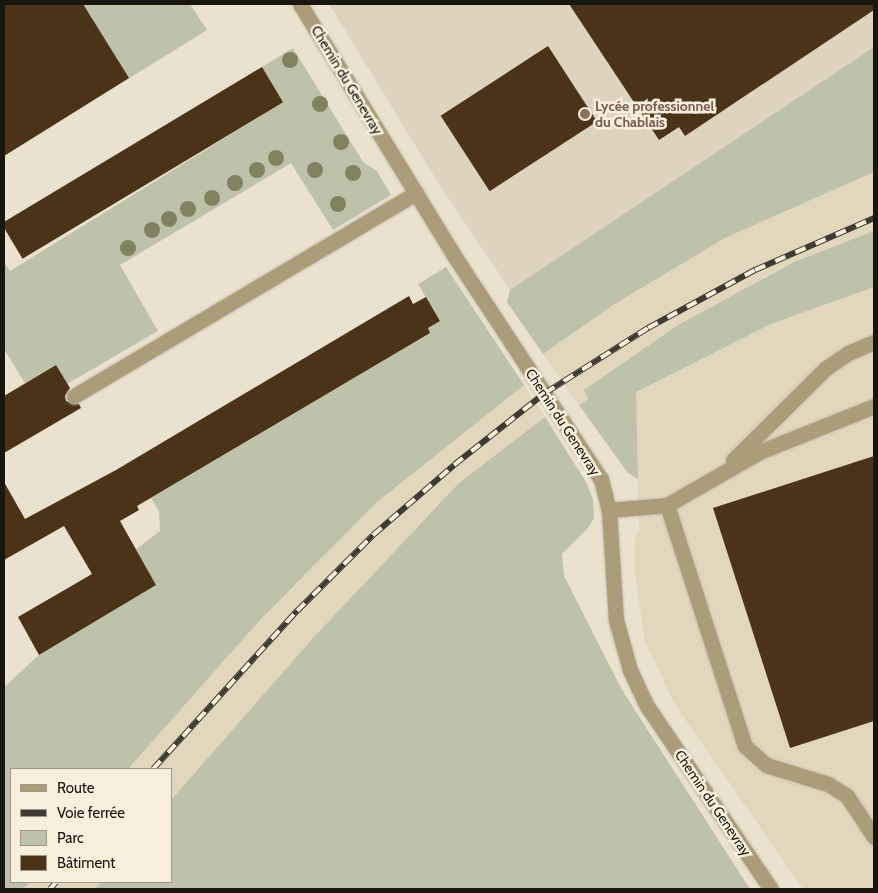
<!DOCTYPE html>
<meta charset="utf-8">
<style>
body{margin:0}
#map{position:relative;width:878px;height:893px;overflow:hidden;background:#eae1cf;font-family:Cabin,sans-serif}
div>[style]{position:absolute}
.built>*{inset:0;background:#e2d6bd}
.education>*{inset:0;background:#ddd3be}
.green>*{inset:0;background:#bec2ab}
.building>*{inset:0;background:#4a3318;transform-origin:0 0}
.roads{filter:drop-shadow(0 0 1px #c4bcac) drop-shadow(0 0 1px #c4bcac)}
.service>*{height:15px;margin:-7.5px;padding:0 7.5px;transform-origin:7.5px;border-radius:7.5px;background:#ab9d7a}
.minor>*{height:15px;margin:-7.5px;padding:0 7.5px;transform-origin:7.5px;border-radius:7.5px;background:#ab9d7a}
.rail>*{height:5.5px;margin-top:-2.75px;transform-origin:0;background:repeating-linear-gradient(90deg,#f7efdc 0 11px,#3f3b32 0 22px);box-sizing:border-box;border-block:1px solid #3f3b32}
.trees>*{width:16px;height:16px;margin:-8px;border-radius:50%;background:#838260}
.dots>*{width:14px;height:14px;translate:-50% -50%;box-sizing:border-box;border:2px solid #f7efdc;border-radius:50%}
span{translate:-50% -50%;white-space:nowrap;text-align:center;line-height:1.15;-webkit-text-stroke:5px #f7efdc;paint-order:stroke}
.street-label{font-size:14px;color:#19160f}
.education-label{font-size:14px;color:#785e54;font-weight:700}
.left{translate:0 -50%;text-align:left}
.frame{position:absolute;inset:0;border:5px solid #19160f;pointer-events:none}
.legend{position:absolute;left:10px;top:768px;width:162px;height:115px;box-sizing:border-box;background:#f7efdc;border:1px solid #9e988a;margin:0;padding:6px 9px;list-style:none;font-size:15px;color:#19160f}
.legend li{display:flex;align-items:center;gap:10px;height:25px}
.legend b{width:25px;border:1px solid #9e988a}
</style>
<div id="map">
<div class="built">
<i style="clip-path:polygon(874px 172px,874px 231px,796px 261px,678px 325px,584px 390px,588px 399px,579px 405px,543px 354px,613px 305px,725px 238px)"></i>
<i style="clip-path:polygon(874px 287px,874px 889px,803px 889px,674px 703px,645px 641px,635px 575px,635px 540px,639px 531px,636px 392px,771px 324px)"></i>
<i style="clip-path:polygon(524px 385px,545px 417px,459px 483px,313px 638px,171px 800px,171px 769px,128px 769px,259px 621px,377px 502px)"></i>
<i style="clip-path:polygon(30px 882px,101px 882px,94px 889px,23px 889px)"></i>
</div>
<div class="education">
<i style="clip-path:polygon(329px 4px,874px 4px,874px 47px,510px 290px,437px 181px)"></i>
</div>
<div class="green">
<i style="clip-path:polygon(4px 4px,190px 4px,207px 30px,4px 156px)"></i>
<i style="clip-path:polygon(874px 47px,874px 172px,725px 238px,613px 305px,543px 354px,507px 302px,510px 290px)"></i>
<i style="clip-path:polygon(293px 48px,363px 162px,377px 171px,391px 195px,333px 230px,291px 163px,120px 265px,158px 331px,67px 384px,56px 365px,25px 383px,4px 349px,4px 262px,10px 271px,283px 102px,262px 67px)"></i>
<i style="clip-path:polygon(874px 231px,874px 287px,771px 324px,636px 392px,638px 479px,628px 473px,579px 405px,588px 399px,584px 390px,678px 325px,796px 261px)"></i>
<i style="clip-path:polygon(446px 267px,524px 385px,377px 502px,259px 621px,128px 769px,11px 769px,11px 882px,30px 882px,23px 889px,4px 889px,4px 687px,39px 655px,156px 585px,136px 549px,160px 531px,159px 511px,151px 498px,430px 333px,428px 328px,440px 321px,418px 284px)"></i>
<i style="clip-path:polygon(545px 417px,586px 482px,593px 499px,594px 518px,588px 528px,562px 554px,564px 576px,622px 690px,750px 889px,94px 889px,101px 882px,171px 882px,171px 800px,313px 638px,459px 483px)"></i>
</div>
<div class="building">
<i style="clip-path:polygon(4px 4px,83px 4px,129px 78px,4px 156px)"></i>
<i style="clip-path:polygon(569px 4px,874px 4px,874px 10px,685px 136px,679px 127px,659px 140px)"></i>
<i style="left:548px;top:46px;width:90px;height:128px;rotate:57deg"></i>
<i style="left:262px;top:67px;width:41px;height:304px;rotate:59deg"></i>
<i style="clip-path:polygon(409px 296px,413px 304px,426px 297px,440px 321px,428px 328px,430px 333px,137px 506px,139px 510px,120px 521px,156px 585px,39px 655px,18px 617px,92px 574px,64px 526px,4px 560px,4px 482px,25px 519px,116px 470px)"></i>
<i style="clip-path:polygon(56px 365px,70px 388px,65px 396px,66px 401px,79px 404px,81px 408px,4px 453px,4px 396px)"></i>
<i style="clip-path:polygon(874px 456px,874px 721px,790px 748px,713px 508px)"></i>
</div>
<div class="roads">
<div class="service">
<i style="left:74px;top:396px;width:398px;rotate:-30.7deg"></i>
<i style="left:733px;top:460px;width:131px;rotate:-44.7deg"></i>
<i style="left:826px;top:368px;width:27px;rotate:-34deg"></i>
<i style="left:848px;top:353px;width:28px;rotate:-23deg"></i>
<i style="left:667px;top:505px;width:106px;rotate:-29.9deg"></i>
<i style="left:759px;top:452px;width:124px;rotate:-21.8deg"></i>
<i style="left:609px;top:510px;width:58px;rotate:-4.9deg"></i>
<i style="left:667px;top:505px;width:253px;rotate:72.1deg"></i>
<i style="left:745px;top:746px;width:28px;rotate:42deg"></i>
<i style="left:766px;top:765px;width:65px;rotate:17deg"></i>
<i style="left:828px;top:784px;width:22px;rotate:32deg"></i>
<i style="left:847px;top:796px;width:49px;rotate:56.6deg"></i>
</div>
<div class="minor">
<i style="left:300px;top:4px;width:293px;rotate:58.5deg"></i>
<i style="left:453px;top:254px;width:269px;rotate:56.7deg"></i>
<i style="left:601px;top:479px;width:32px;rotate:76deg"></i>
<i style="left:609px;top:510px;width:110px;rotate:86.4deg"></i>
<i style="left:616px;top:620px;width:52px;rotate:74.4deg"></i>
<i style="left:630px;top:670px;width:40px;rotate:65deg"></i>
<i style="left:647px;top:706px;width:221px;rotate:55.9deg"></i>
</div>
</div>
<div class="rail">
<i style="left:153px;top:769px;width:214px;rotate:-47.7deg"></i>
<i style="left:297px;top:611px;width:107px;rotate:-45deg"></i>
<i style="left:373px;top:535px;width:107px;rotate:-40.8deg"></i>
<i style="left:454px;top:465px;width:116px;rotate:-38.4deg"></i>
<i style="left:545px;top:393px;width:122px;rotate:-32.3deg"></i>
<i style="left:648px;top:328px;width:122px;rotate:-28.5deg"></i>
<i style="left:755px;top:270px;width:130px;rotate:-23.6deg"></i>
<i style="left:50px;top:889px;width:9px;rotate:-49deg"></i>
</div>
<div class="trees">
<i style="left:290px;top:60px"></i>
<i style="left:320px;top:104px"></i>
<i style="left:341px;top:142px"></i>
<i style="left:276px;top:158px"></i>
<i style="left:257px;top:170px"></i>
<i style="left:315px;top:170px"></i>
<i style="left:353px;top:173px"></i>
<i style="left:235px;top:183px"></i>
<i style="left:212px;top:198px"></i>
<i style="left:338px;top:204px"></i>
<i style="left:188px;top:209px"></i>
<i style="left:169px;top:219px"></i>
<i style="left:152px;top:230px"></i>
<i style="left:128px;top:248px"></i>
</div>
<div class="dots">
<i style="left:585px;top:114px;background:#8d6e63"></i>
</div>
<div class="street-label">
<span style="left:347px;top:80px;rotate:59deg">Chemin du Genevray</span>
<span style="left:563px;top:422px;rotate:57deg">Chemin du Genevray</span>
<span style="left:713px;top:803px;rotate:56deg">Chemin du Genevray</span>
</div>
<div class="education-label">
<span class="left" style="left:595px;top:114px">Lycée professionnel<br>du Chablais</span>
</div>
<div class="frame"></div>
<ul class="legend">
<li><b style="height:6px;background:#ab9d7a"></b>Route</li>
<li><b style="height:6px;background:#3f3b32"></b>Voie ferrée</li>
<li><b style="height:14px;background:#bec2ab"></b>Parc</li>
<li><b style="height:14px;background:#4a3318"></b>Bâtiment</li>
</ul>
</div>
